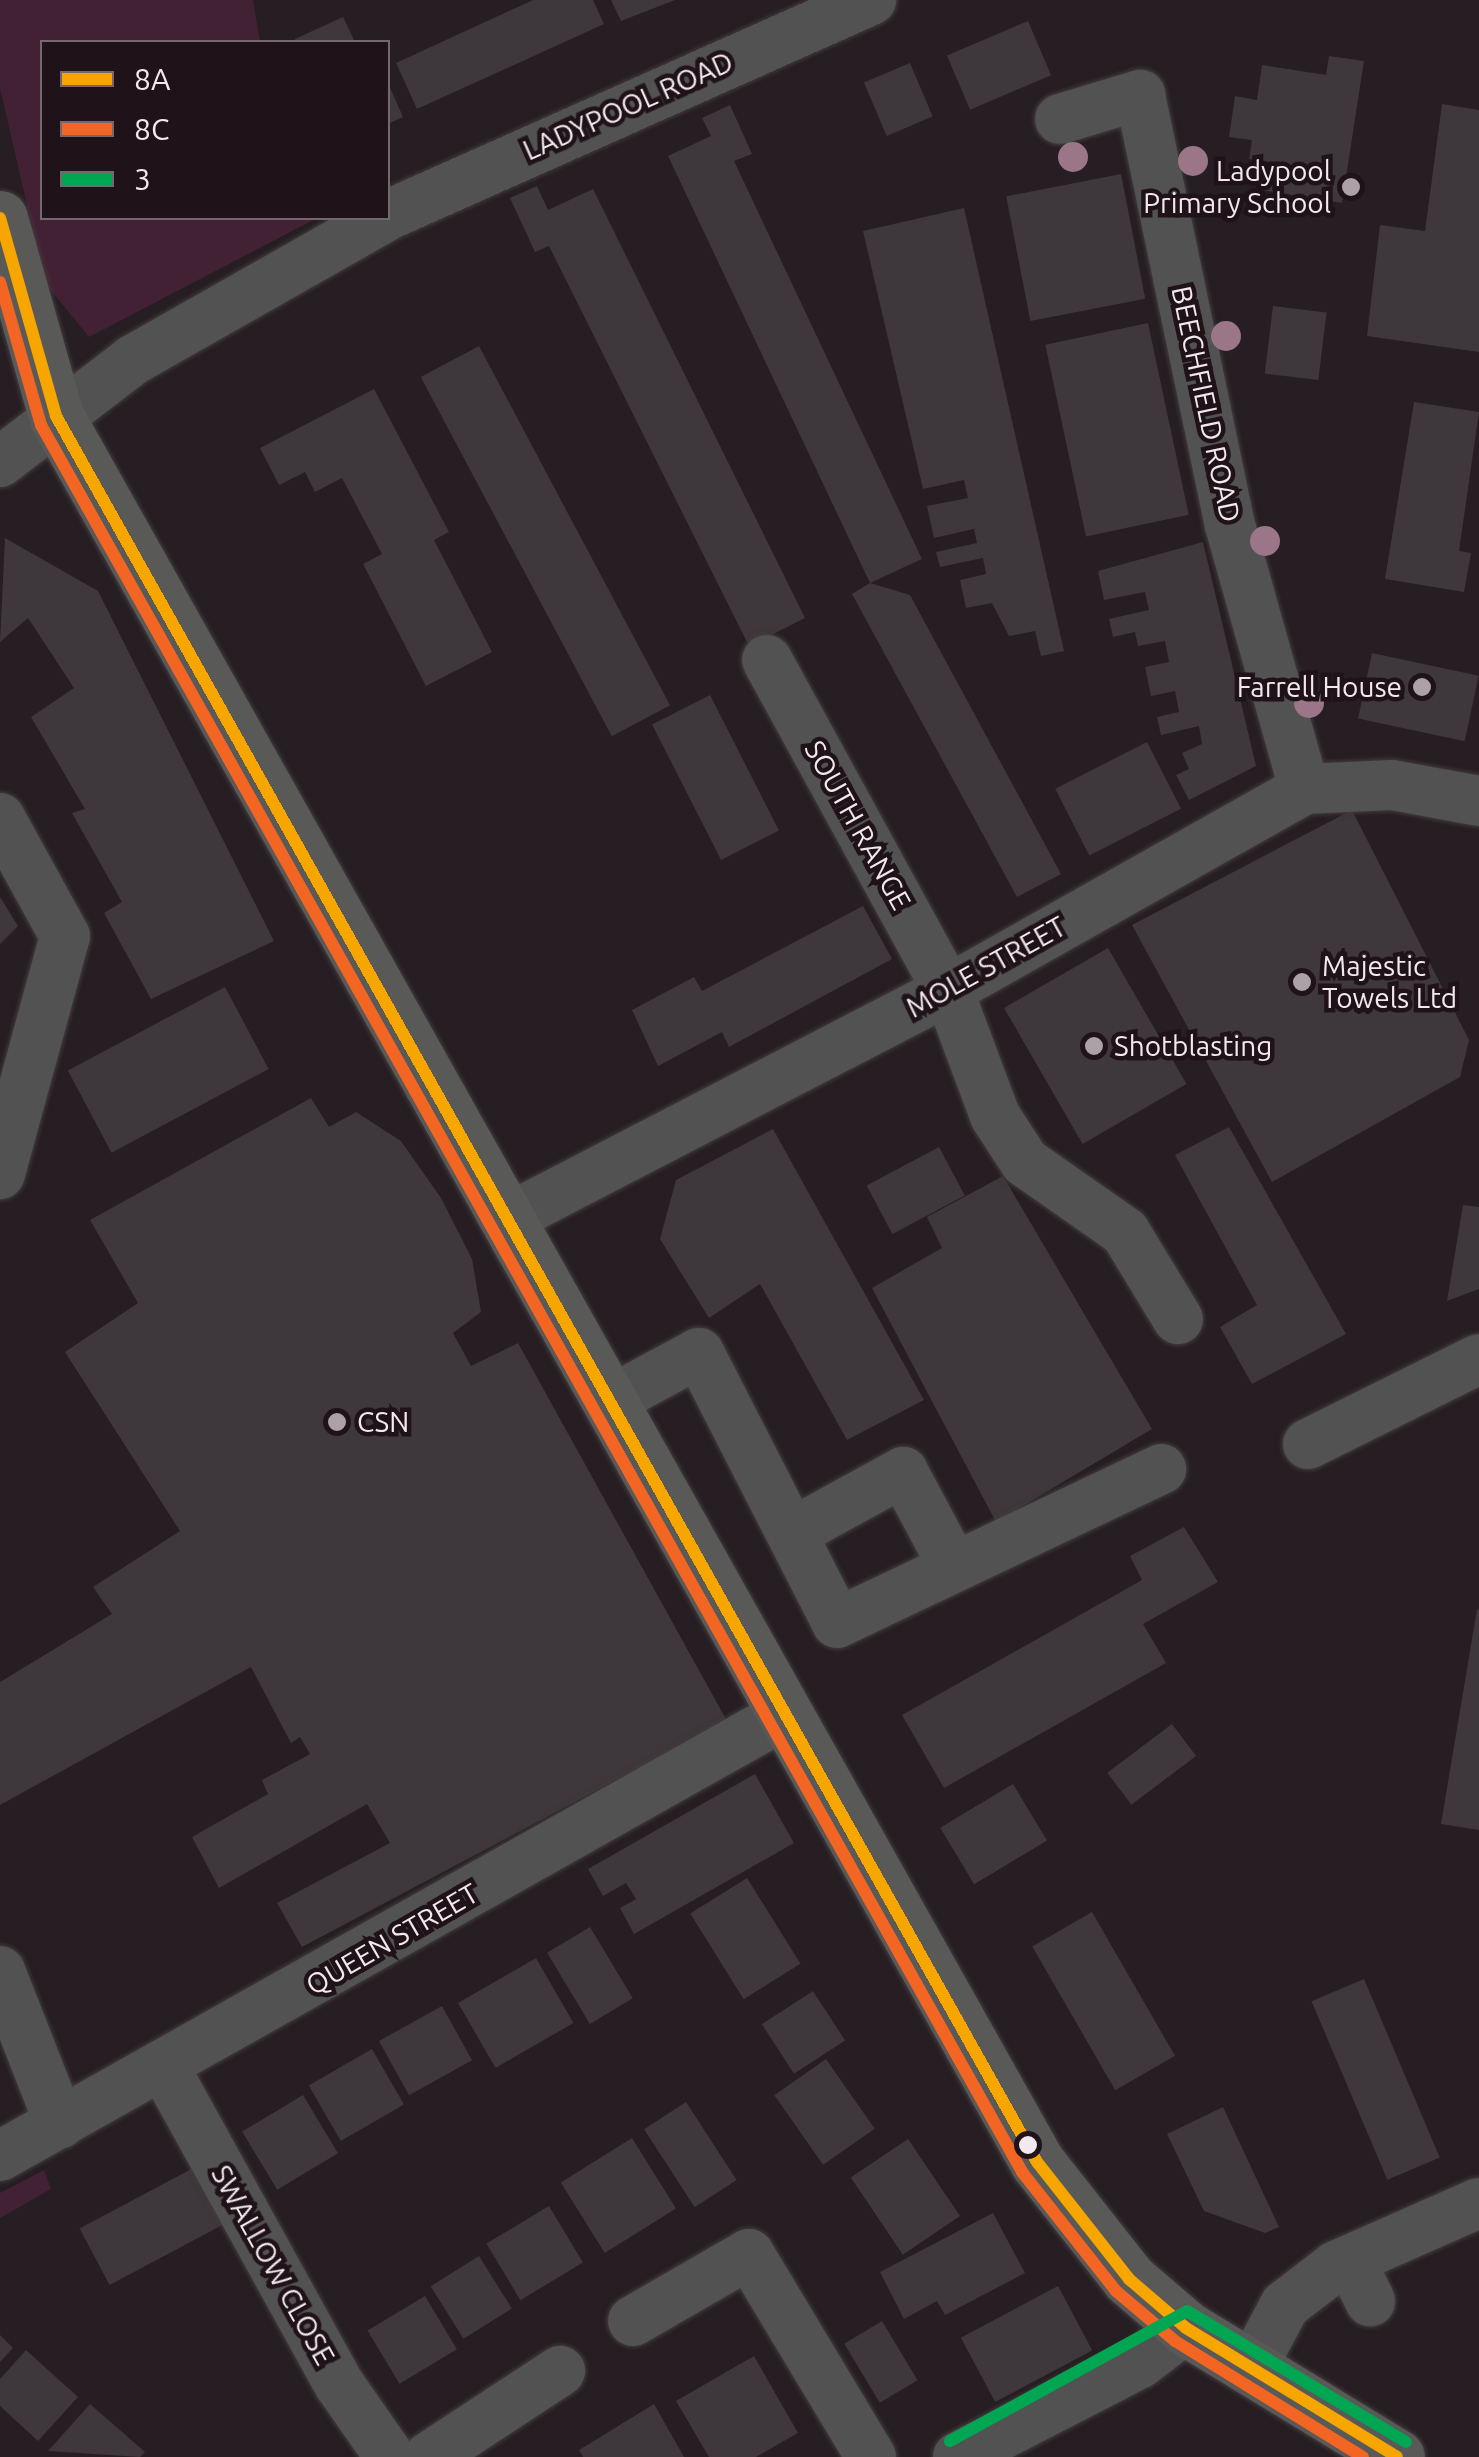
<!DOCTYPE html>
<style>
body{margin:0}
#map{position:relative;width:1479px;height:2457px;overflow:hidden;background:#261e22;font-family:Ubuntu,sans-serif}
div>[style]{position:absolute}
.green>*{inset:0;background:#432135}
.building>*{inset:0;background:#3e373b;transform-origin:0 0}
.roads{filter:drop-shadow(0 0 2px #423b3e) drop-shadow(0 0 2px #423b3e)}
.minor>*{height:50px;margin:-25px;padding:0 25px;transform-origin:25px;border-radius:25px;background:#515251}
.highway>*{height:55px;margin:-27.5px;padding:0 27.5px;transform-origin:27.5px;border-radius:27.5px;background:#595958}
.bus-1>*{height:12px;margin:-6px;padding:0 6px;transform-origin:6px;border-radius:6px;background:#f7a600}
.bus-2>*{height:12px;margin:-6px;padding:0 6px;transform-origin:6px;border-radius:6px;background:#f26522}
.bus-3>*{height:12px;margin:-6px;padding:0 6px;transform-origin:6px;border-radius:6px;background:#00a651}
.trees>*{width:30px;height:30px;margin:-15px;border-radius:50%;background:#9a7688}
.dots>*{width:28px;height:28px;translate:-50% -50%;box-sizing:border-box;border:5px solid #1f1219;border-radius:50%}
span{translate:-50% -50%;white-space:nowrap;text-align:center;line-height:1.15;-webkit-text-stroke:9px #1f1219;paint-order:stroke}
.street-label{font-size:28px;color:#f2e8ed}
.poi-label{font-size:28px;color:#f2e8ed}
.right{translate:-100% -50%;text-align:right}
.left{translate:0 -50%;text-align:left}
.legend{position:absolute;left:40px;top:40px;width:350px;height:180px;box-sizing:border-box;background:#1f1219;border:2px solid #73686e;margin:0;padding:12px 18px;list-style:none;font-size:30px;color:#f2e8ed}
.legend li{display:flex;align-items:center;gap:20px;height:50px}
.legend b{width:50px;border:2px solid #73686e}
</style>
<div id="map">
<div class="green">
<i style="clip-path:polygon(0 0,253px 0,260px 42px,42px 42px,42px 218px,317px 218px,89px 337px,45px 283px,0 88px)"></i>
<i style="clip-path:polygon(44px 2170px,51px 2189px,0 2218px,0 2193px)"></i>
</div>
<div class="building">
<i style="clip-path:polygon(533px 0,593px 0,604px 24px,417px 109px,396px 63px)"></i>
<i style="clip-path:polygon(611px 0,675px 0,621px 21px)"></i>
<i style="clip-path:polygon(343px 17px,355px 42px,296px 42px,295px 39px)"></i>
<i style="left:1028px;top:21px;width:59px;height:88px;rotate:67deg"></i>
<i style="clip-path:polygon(1329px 56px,1364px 61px,1342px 203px,1262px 190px,1266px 161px,1249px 159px,1252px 140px,1229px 137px,1235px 96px,1257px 100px,1262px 65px,1326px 75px)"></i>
<i style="left:910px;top:63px;width:58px;height:50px;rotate:67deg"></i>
<i style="clip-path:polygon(388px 83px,403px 117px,388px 124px)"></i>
<i style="clip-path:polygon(1442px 104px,1479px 110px,1479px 352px,1367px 336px,1380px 225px,1425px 231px)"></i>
<i style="clip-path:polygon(730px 105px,752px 154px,734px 161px,922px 559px,870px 583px,668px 156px,711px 136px,702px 118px)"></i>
<i style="left:1121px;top:174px;width:127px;height:117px;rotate:79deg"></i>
<i style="clip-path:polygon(537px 186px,548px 210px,593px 189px,805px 618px,749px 646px,549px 246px,535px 252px,510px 198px)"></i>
<i style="clip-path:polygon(964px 208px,1064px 651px,1041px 656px,1035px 631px,1009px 636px,992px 603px,966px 608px,960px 580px,986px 574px,983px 558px,940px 567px,936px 552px,977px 543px,974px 529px,934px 538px,927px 506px,968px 498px,964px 480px,923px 489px,863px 231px)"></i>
<i style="left:1273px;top:306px;width:54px;height:68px;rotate:7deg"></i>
<i style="left:1148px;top:323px;width:196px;height:105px;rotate:78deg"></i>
<i style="left:479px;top:346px;width:407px;height:66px;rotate:62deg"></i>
<i style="clip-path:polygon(374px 389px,449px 532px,434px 540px,492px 652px,426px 686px,363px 564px,382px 554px,342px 478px,315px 492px,305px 472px,279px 485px,260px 448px)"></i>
<i style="clip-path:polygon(1414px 402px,1479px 412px,1459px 551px,1471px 553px,1464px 592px,1385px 579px)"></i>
<i style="clip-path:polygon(5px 538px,98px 591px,274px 941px,151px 999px,104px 913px,122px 902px,72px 813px,85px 809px,31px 717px,74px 688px,28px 618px,0 642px)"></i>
<i style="clip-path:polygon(1203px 542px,1256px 766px,1189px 800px,1176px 775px,1189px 769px,1182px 753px,1202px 744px,1199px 726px,1161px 735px,1157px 717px,1179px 712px,1175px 691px,1151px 696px,1145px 667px,1169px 662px,1165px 641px,1138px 646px,1135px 632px,1113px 637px,1109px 619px,1149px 610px,1145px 592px,1104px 600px,1098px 571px)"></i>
<i style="clip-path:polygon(870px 583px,910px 595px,1061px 874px,1017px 897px,852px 594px)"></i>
<i style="left:1372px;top:653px;width:109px;height:67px;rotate:12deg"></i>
<i style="left:710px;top:695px;width:152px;height:65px;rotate:63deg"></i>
<i style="left:1147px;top:742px;width:75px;height:103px;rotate:63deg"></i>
<i style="clip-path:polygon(1352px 810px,1469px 1040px,1460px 1077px,1272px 1182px,1132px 925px)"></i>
<i style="clip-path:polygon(0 897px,18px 926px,0 944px)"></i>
<i style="clip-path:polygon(863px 906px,892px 959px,729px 1047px,722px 1032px,658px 1066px,632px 1010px,694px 977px,702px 991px)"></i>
<i style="left:1108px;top:948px;width:157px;height:120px;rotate:60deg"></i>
<i style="left:225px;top:987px;width:93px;height:178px;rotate:62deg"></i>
<i style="clip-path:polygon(311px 1098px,329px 1127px,356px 1112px,401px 1141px,441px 1198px,472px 1259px,481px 1312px,453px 1333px,471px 1366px,518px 1343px,727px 1721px,302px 1947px,277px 1903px,390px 1843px,367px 1804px,219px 1888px,192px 1837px,268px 1794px,262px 1780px,310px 1754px,300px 1737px,291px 1743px,251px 1667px,0 1805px,0 1682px,112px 1614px,93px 1587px,180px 1531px,65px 1352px,138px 1303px,90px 1220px)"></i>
<i style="clip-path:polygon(1229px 1127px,1346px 1334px,1252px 1384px,1220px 1327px,1257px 1305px,1175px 1155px)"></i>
<i style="clip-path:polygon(773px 1129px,924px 1400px,847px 1440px,760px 1284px,709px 1318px,660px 1239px,676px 1180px)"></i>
<i style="left:939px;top:1147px;width:55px;height:82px;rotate:62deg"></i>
<i style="clip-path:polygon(1003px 1176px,1152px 1429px,996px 1522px,872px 1288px,942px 1248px,927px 1217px)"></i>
<i style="clip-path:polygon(1463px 1205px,1479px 1207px,1479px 1289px,1447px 1301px)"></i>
<i style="clip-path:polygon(1184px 1527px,1218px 1582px,1143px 1624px,1166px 1663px,944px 1788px,902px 1715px,1142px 1580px,1130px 1556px)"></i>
<i style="clip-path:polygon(1477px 1609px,1479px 1610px,1479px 1830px,1441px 1824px)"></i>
<i style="left:1172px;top:1724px;width:40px;height:81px;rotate:53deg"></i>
<i style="clip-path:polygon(755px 1774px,794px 1843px,634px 1934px,620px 1908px,636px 1899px,626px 1883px,603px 1896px,588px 1869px)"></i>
<i style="left:1013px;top:1784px;width:66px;height:85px;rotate:59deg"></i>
<i style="left:747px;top:1878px;width:101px;height:67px;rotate:58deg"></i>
<i style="left:1092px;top:1912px;width:166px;height:69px;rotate:60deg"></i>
<i style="left:590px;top:1927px;width:83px;height:50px;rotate:59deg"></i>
<i style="left:536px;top:1958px;width:75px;height:90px;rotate:60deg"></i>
<i style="left:1364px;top:1979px;width:194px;height:57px;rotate:67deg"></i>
<i style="left:813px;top:1991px;width:59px;height:61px;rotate:57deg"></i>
<i style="left:442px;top:2006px;width:62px;height:72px;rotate:61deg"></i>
<i style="left:372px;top:2049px;width:64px;height:73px;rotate:60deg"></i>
<i style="left:826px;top:2059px;width:85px;height:63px;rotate:55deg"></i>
<i style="left:303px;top:2095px;width:68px;height:71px;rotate:59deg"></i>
<i style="left:686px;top:2102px;width:93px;height:50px;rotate:57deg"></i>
<i style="clip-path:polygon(1223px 2107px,1279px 2227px,1265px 2233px,1204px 2211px,1167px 2134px)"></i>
<i style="left:632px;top:2138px;width:83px;height:84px;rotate:58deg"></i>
<i style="left:908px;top:2139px;width:93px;height:69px;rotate:56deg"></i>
<i style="left:197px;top:2166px;width:64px;height:133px;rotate:62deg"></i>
<i style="left:549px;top:2206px;width:66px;height:73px;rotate:59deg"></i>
<i style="clip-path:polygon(993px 2213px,1025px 2273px,945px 2315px,937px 2301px,904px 2319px,880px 2272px)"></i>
<i style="left:479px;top:2256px;width:62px;height:57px;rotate:58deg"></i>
<i style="left:1058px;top:2286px;width:73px;height:110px;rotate:62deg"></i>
<i style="left:425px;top:2296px;width:62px;height:67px;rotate:59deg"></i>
<i style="left:882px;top:2321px;width:69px;height:44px;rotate:59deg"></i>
<i style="clip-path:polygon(0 2335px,13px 2348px,0 2362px)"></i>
<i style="clip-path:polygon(26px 2350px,78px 2397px,38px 2441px,0 2406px,0 2379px)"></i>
<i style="clip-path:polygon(754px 2356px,798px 2433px,756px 2457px,709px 2457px,676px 2401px)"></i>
<i style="clip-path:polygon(90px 2404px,145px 2452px,140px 2457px,48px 2451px)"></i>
<i style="clip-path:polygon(654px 2404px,684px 2457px,583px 2457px,579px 2450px)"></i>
</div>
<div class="roads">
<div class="minor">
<i style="left:1060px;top:119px;width:84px;rotate:-16.7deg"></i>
<i style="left:1140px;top:95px;width:439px;rotate:78.2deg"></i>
<i style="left:1230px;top:525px;width:274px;rotate:74.3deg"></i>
<i style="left:388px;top:215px;width:529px;rotate:-24deg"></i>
<i style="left:0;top:462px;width:168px;rotate:-37.5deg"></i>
<i style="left:133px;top:360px;width:288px;rotate:-29.6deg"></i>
<i style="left:767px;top:660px;width:376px;rotate:61.3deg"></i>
<i style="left:948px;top:990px;width:134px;rotate:69.5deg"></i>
<i style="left:995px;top:1116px;width:55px;rotate:56.9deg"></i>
<i style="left:1025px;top:1162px;width:122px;rotate:35deg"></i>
<i style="left:1125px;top:1232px;width:102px;rotate:58.7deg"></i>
<i style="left:0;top:818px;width:135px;rotate:61.2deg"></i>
<i style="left:65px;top:936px;width:247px;rotate:105.3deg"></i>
<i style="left:507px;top:1219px;width:497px;rotate:-27.4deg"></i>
<i style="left:948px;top:990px;width:409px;rotate:-29.4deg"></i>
<i style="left:1304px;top:789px;width:88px;rotate:-2.6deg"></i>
<i style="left:1392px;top:785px;width:88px;rotate:10.4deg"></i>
<i style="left:608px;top:1402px;width:103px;rotate:-28.3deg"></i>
<i style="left:699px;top:1353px;width:303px;rotate:62.9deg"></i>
<i style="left:837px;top:1623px;width:359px;rotate:-25.4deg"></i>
<i style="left:1308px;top:1444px;width:191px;rotate:-26.4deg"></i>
<i style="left:792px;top:1533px;width:127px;rotate:-28.8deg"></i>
<i style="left:903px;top:1472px;width:102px;rotate:61.9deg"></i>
<i style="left:0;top:1971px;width:164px;rotate:68.6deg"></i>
<i style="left:165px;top:2069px;width:360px;rotate:61.1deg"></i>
<i style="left:339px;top:2384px;width:89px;rotate:55.1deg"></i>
<i style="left:0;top:2156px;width:897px;rotate:-29.36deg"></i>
<i style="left:1350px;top:2260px;width:46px;rotate:64deg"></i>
<i style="left:633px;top:2321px;width:134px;rotate:-30deg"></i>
<i style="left:749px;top:2254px;width:237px;rotate:59deg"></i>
<i style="left:1251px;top:2369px;width:72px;rotate:-62deg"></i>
<i style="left:1285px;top:2305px;width:64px;rotate:-37.4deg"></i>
<i style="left:1336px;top:2266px;width:156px;rotate:-23.8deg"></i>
<i style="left:429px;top:2457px;width:157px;rotate:-33.3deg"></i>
<i style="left:958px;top:2457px;width:205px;rotate:-27.3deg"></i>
<i style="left:1140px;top:2363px;width:58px;rotate:-37.3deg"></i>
</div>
<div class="highway">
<i style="left:0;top:218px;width:206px;rotate:74.2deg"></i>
<i style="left:56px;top:416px;width:2003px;rotate:60.67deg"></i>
<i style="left:1037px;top:2162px;width:149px;rotate:51.8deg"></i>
<i style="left:1129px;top:2279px;width:75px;rotate:40.7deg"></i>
<i style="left:1186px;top:2328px;width:247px;rotate:31.4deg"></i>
</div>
</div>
<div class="bus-1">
<i style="left:0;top:218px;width:206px;rotate:74.2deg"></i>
<i style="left:56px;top:416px;width:2003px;rotate:60.67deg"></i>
<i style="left:1037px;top:2162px;width:149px;rotate:51.8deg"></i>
<i style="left:1129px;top:2279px;width:75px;rotate:40.7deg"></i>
<i style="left:1186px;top:2328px;width:247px;rotate:31.4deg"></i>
</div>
<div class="bus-2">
<i style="left:0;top:282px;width:149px;rotate:74deg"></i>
<i style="left:41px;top:425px;width:2004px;rotate:60.68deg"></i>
<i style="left:1022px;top:2172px;width:152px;rotate:51.7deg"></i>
<i style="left:1116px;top:2291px;width:77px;rotate:40.3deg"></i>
<i style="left:1175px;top:2341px;width:221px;rotate:31.7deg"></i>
</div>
<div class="bus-3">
<i style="left:950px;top:2441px;width:270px;rotate:-28.7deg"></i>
<i style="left:1187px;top:2311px;width:255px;rotate:30.9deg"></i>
</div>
<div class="trees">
<i style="left:1073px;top:157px"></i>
<i style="left:1193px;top:161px"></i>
<i style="left:1226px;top:336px"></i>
<i style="left:1265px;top:541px"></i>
<i style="left:1309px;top:703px"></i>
</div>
<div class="dots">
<i style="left:1351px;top:187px;background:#aba1a6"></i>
<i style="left:1422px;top:687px;background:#aba1a6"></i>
<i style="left:1302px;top:982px;background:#aba1a6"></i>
<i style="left:1094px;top:1046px;background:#aba1a6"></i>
<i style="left:337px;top:1422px;background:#aba1a6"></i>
<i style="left:1028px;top:2145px;background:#f2e8ed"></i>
</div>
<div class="street-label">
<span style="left:628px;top:106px;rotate:-24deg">LADYPOOL ROAD</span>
<span style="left:1206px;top:404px;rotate:78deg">BEECHFIELD ROAD</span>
<span style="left:858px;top:825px;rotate:61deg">SOUTH RANGE</span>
<span style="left:986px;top:967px;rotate:-29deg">MOLE STREET</span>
<span style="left:392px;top:1939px;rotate:-30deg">QUEEN STREET</span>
<span style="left:273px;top:2265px;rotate:61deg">SWALLOW CLOSE</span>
</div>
<div class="poi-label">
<span class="right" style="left:1331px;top:187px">Ladypool<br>Primary School</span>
<span class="right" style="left:1402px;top:687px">Farrell House</span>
<span class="left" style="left:1322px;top:982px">Majestic<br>Towels Ltd</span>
<span class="left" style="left:1114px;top:1046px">Shotblasting</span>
<span class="left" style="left:357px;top:1422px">CSN</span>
</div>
<ul class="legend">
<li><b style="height:12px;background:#f7a600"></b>8A</li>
<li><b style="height:12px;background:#f26522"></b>8C</li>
<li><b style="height:12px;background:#00a651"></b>3</li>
</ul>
</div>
